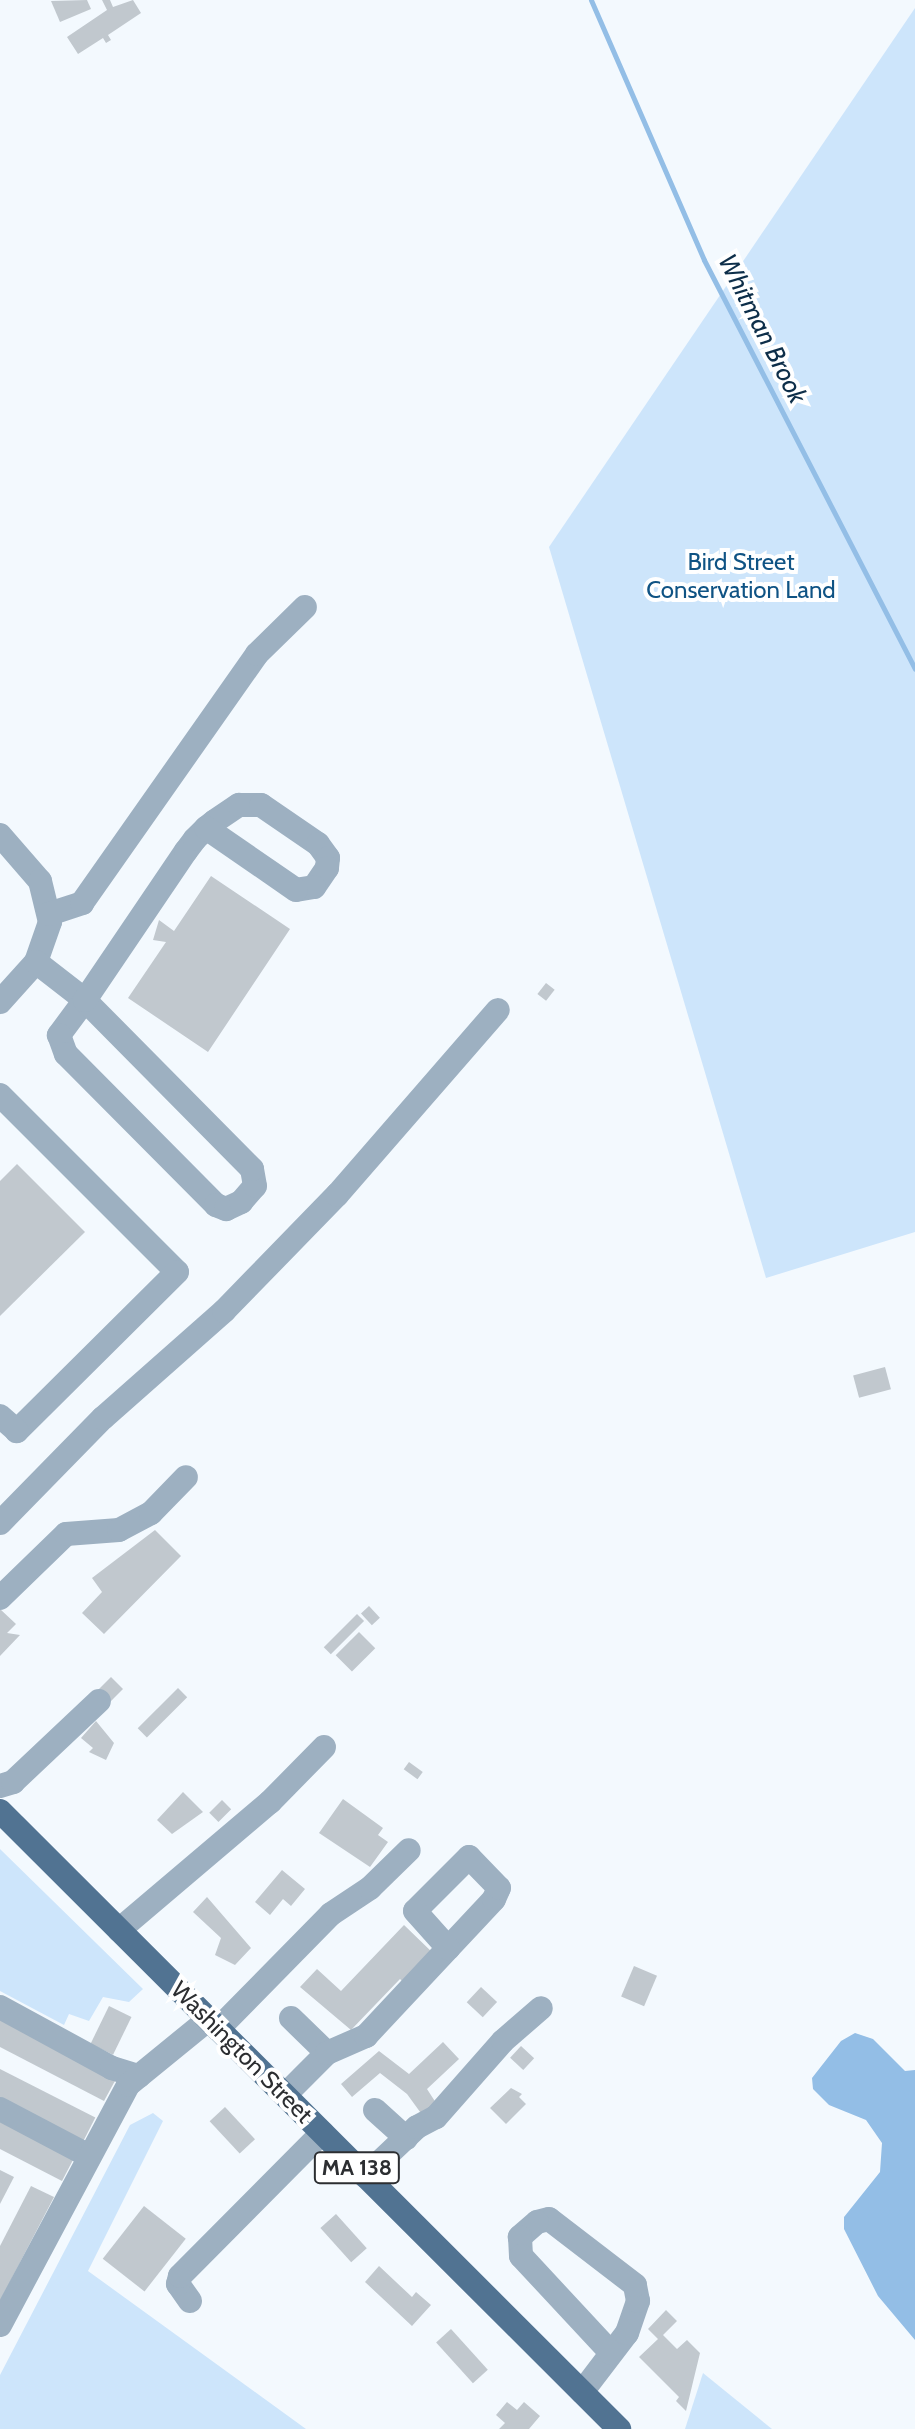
<!DOCTYPE html>
<html>
<head>
<meta charset="utf-8">
<style>
	body { margin:0 }
	#map { position:relative; width:915px; height:2429px; overflow:hidden; background:#f3f9fe; font-family:Cabin,sans-serif }
	div>[style] { position:absolute }
	.green>* { inset:0; background:#cde5fb }
	.water>* { inset:0; background:#93bee6 }
	.stream>* { height:5px; margin:-2.5px; padding:0 2.5px; transform-origin:2.5px; border-radius:2.5px; background:#93bee6 }
	.building>* { inset:0; background:#c1c8ce; transform-origin:0 0 }
	.minor>* { height:24px; margin:-12px; padding:0 12px; transform-origin:12px; border-radius:12px; background:#9db0c1 }
	.major>* { height:24px; margin:-12px; padding:0 12px; transform-origin:12px; border-radius:12px; background:#517392 }
	span { translate:-50% -50%; white-space:nowrap; text-align:center; line-height:1.15; -webkit-text-stroke:8px #fff; paint-order:stroke }
	.shield-label span { padding:2px 6px; background:#fff; border:2px solid; border-radius:6px; -webkit-text-stroke-width:0 }
	.shield-label { font-size:22px; color:#2c2e31; font-weight:700 }
	.park-label { font-size:24px; color:#0f5384 }
	.street-label { font-size:24px; color:#2c2e31 }
	.water-label { font-size:26px; color:#0d2e49; font-style:italic }
</style>
</head>
<body>
<div id="map">
	<div class="green">
		<div style="clip-path:polygon(915px 8px,915px 1232px,766px 1278px,549px 547px)"></div>
		<div style="clip-path:polygon(0 1849px,143px 1989px,129px 2002px,103px 1997px,89px 2021px,69px 2014px,64px 2025px,0 1991px)"></div>
		<div style="clip-path:polygon(153px 2113px,163px 2121px,88px 2271px,306px 2429px,0 2429px,0 2375px,130px 2125px)"></div>
		<div style="clip-path:polygon(703px 2373px,772px 2429px,685px 2429px)"></div>
	</div>
	<div class="water">
		<div style="clip-path:polygon(855px 2033px,873px 2039px,905px 2071px,915px 2070px,915px 2340px,878px 2296px,844px 2229px,844px 2217px,880px 2172px,882px 2143px,866px 2120px,829px 2105px,813px 2089px,812px 2078px,841px 2041px)"></div>
	</div>
	<div class="stream">
		<div style="left:591px;top:0;width:283px;rotate:66.5deg"></div>
		<div style="left:704px;top:260px;width:460px;rotate:62.7deg"></div>
	</div>
	<div class="building">
		<div style="clip-path:polygon(87px 0,91px 9px,60px 22px,51px 1px)"></div>
		<div style="clip-path:polygon(102px 0,110px 0,113px 7px,133px 0,141px 13px,108px 35px,111px 40px,106px 43px,103px 38px,78px 54px,67px 37px,107px 10px)"></div>
		<div style="clip-path:polygon(211px 876px,290px 929px,208px 1052px,128px 998px,166px 942px,153px 940px,159px 920px,174px 931px)"></div>
		<div style="left:546px;top:983px;width:11px;height:14px;rotate:38deg"></div>
		<div style="clip-path:polygon(17px 1164px,85px 1232px,0 1316px,0 1181px)"></div>
		<div style="left:885px;top:1367px;width:23px;height:33px;rotate:75deg"></div>
		<div style="clip-path:polygon(155px 1530px,181px 1556px,104px 1634px,82px 1613px,102px 1592px,92px 1578px)"></div>
		<div style="left:369px;top:1606px;width:16px;height:11px;rotate:47deg"></div>
		<div style="clip-path:polygon(0 1609px,16px 1624px,7px 1633px,20px 1635px,0 1656px)"></div>
		<div style="left:357px;top:1614px;width:10px;height:47px;rotate:45deg"></div>
		<div style="left:359px;top:1632px;width:23px;height:33px;rotate:45deg"></div>
		<div style="left:111px;top:1677px;width:17px;height:18px;rotate:45deg"></div>
		<div style="left:178px;top:1688px;width:13px;height:57px;rotate:45deg"></div>
		<div style="clip-path:polygon(96px 1721px,114px 1743px,106px 1760px,89px 1752px,93px 1748px,81px 1738px)"></div>
		<div style="left:409px;top:1762px;width:17px;height:9px;rotate:36deg"></div>
		<div style="clip-path:polygon(183px 1792px,203px 1812px,172px 1834px,157px 1820px)"></div>
		<div style="clip-path:polygon(343px 1799px,383px 1828px,378px 1835px,388px 1842px,370px 1867px,319px 1833px)"></div>
		<div style="left:222px;top:1800px;width:13px;height:18px;rotate:45deg"></div>
		<div style="clip-path:polygon(282px 1870px,305px 1889px,291px 1906px,283px 1899px,270px 1915px,255px 1902px)"></div>
		<div style="clip-path:polygon(207px 1897px,251px 1948px,235px 1965px,215px 1955px,221px 1938px,193px 1912px)"></div>
		<div style="clip-path:polygon(404px 1925px,435px 1955px,406px 1985px,400px 1979px,351px 2030px,300px 1987px,317px 1969px,341px 1991px)"></div>
		<div style="left:634px;top:1966px;width:25px;height:33px;rotate:23deg"></div>
		<div style="left:481px;top:1987px;width:22px;height:21px;rotate:43deg"></div>
		<div style="left:109px;top:2006px;width:25px;height:42px;rotate:26deg"></div>
		<div style="clip-path:polygon(0 2017px,116px 2079px,104px 2101px,0 2047px)"></div>
		<div style="clip-path:polygon(443px 2042px,459px 2059px,427px 2089px,438px 2106px,423px 2116px,407px 2094px,380px 2073px,352px 2097px,341px 2084px,379px 2051px,409px 2074px)"></div>
		<div style="left:521px;top:2046px;width:18px;height:16px;rotate:43deg"></div>
		<div style="left:0;top:2069px;width:107px;height:30px;rotate:27deg"></div>
		<div style="clip-path:polygon(511px 2088px,522px 2094px,519px 2097px,526px 2104px,506px 2124px,490px 2108px)"></div>
		<div style="left:225px;top:2107px;width:44px;height:21px;rotate:47deg"></div>
		<div style="clip-path:polygon(0 2119px,74px 2158px,62px 2181px,0 2149px)"></div>
		<div style="clip-path:polygon(0 2170px,14px 2177px,0 2204px)"></div>
		<div style="clip-path:polygon(31px 2186px,54px 2197px,0 2301px,0 2246px)"></div>
		<div style="left:144px;top:2206px;width:53px;height:67px;rotate:38deg"></div>
		<div style="left:336px;top:2214px;width:46px;height:21px;rotate:48deg"></div>
		<div style="clip-path:polygon(379px 2266px,412px 2297px,416px 2292px,431px 2305px,412px 2326px,365px 2282px)"></div>
		<div style="clip-path:polygon(666px 2310px,677px 2321px,663px 2335px,677px 2349px,687px 2340px,700px 2353px,686px 2411px,676px 2401px,679px 2397px,639px 2357px,658px 2339px,648px 2329px)"></div>
		<div style="left:451px;top:2329px;width:55px;height:20px;rotate:48deg"></div>
		<div style="clip-path:polygon(507px 2402px,517px 2410px,524px 2402px,540px 2416px,529px 2429px,499px 2429px,505px 2423px,496px 2415px)"></div>
	</div>
	<div class="minor">
		<div style="left:0;top:835px;width:61px;rotate:49deg"></div>
		<div style="left:40px;top:881px;width:42px;rotate:76.3deg"></div>
		<div style="left:50px;top:922px;width:42px;rotate:109.3deg"></div>
		<div style="left:36px;top:962px;width:54px;rotate:132deg"></div>
		<div style="left:49px;top:914px;width:35px;rotate:-18deg"></div>
		<div style="left:82px;top:903px;width:304px;rotate:-54.9deg"></div>
		<div style="left:257px;top:654px;width:67px;rotate:-44.4deg"></div>
		<div style="left:36px;top:962px;width:62px;rotate:37.8deg"></div>
		<div style="left:85px;top:1000px;width:44px;rotate:126.6deg"></div>
		<div style="left:59px;top:1035px;width:20px;rotate:70deg"></div>
		<div style="left:66px;top:1054px;width:213px;rotate:45.2deg"></div>
		<div style="left:216px;top:1205px;width:11px;rotate:22deg"></div>
		<div style="left:226px;top:1209px;width:17px;rotate:-25deg"></div>
		<div style="left:241px;top:1202px;width:21px;rotate:-49deg"></div>
		<div style="left:255px;top:1186px;width:17px;rotate:-100deg"></div>
		<div style="left:252px;top:1169px;width:238px;rotate:-134.7deg"></div>
		<div style="left:85px;top:1000px;width:180px;rotate:-55.9deg"></div>
		<div style="left:186px;top:851px;width:15px;rotate:-53deg"></div>
		<div style="left:195px;top:839px;width:16px;rotate:-45deg"></div>
		<div style="left:206px;top:828px;width:11px;rotate:-38deg"></div>
		<div style="left:215px;top:821px;width:29px;rotate:-34deg"></div>
		<div style="left:239px;top:805px;width:22px"></div>
		<div style="left:261px;top:805px;width:69px;rotate:34.4deg"></div>
		<div style="left:318px;top:844px;width:17px;rotate:54deg"></div>
		<div style="left:328px;top:858px;width:10px;rotate:96deg"></div>
		<div style="left:327px;top:868px;width:23px;rotate:124deg"></div>
		<div style="left:314px;top:887px;width:18px;rotate:171deg"></div>
		<div style="left:296px;top:890px;width:109px;rotate:-145.4deg"></div>
		<div style="left:0;top:1095px;width:250px;rotate:45deg"></div>
		<div style="left:177px;top:1272px;width:226px;rotate:135.2deg"></div>
		<div style="left:17px;top:1431px;width:23px;rotate:-139deg"></div>
		<div style="left:0;top:1523px;width:147px;rotate:-45.6deg"></div>
		<div style="left:103px;top:1418px;width:162px;rotate:-41.5deg"></div>
		<div style="left:224px;top:1311px;width:162px;rotate:-45.8deg"></div>
		<div style="left:337px;top:1195px;width:245px;rotate:-49deg"></div>
		<div style="left:0;top:1598px;width:92px;rotate:-44.1deg"></div>
		<div style="left:66px;top:1534px;width:53px;rotate:-4.3deg"></div>
		<div style="left:119px;top:1530px;width:36px;rotate:-28deg"></div>
		<div style="left:151px;top:1513px;width:50px;rotate:-45.8deg"></div>
		<div style="left:0;top:1786px;width:14px;rotate:-17deg"></div>
		<div style="left:13px;top:1782px;width:118px;rotate:-43.3deg"></div>
		<div style="left:119px;top:1930px;width:198px;rotate:-40.3deg"></div>
		<div style="left:270px;top:1802px;width:77px;rotate:-45.5deg"></div>
		<div style="left:0;top:2007px;width:128px;rotate:28.6deg"></div>
		<div style="left:112px;top:2068px;width:28px;rotate:17deg"></div>
		<div style="left:291px;top:2018px;width:50px;rotate:44.2deg"></div>
		<div style="left:218px;top:2029px;width:161px;rotate:-45.5deg"></div>
		<div style="left:331px;top:1914px;width:47px;rotate:-33.7deg"></div>
		<div style="left:370px;top:1888px;width:54px;rotate:-44.3deg"></div>
		<div style="left:285px;top:2095px;width:59px;rotate:-45deg"></div>
		<div style="left:327px;top:2053px;width:43px;rotate:-23.6deg"></div>
		<div style="left:366px;top:2036px;width:187px;rotate:-46.9deg"></div>
		<div style="left:494px;top:1899px;width:12px;rotate:-66deg"></div>
		<div style="left:499px;top:1888px;width:43px;rotate:-134.1deg"></div>
		<div style="left:469px;top:1857px;width:76px;rotate:135deg"></div>
		<div style="left:415px;top:1911px;width:50px;rotate:48.3deg"></div>
		<div style="left:0;top:2109px;width:101px;rotate:27.8deg"></div>
		<div style="left:375px;top:2110px;width:42px;rotate:42.1deg"></div>
		<div style="left:365px;top:2176px;width:71px;rotate:-43.3deg"></div>
		<div style="left:417px;top:2127px;width:21px;rotate:-28deg"></div>
		<div style="left:436px;top:2117px;width:101px;rotate:-48.6deg"></div>
		<div style="left:503px;top:2041px;width:50px;rotate:-41deg"></div>
		<div style="left:190px;top:2301px;width:21px;rotate:-125deg"></div>
		<div style="left:178px;top:2284px;width:8px;rotate:-76deg"></div>
		<div style="left:180px;top:2276px;width:202px;rotate:-45.2deg"></div>
		<div style="left:0;top:2325px;width:272px;rotate:-61.9deg"></div>
		<div style="left:128px;top:2085px;width:104px;rotate:-39.2deg"></div>
		<div style="left:582px;top:2392px;width:74px;rotate:-52.7deg"></div>
		<div style="left:627px;top:2333px;width:34px;rotate:-71deg"></div>
		<div style="left:638px;top:2301px;width:16px;rotate:-101deg"></div>
		<div style="left:635px;top:2285px;width:108px;rotate:-142.5deg"></div>
		<div style="left:549px;top:2219px;width:12px;rotate:166deg"></div>
		<div style="left:537px;top:2222px;width:23px;rotate:139deg"></div>
		<div style="left:520px;top:2237px;width:19px;rotate:87deg"></div>
		<div style="left:521px;top:2256px;width:132px;rotate:47.1deg"></div>
	</div>
	<div class="major">
		<div style="left:0;top:1811px;width:875px;rotate:44.95deg"></div>
	</div>
	<div class="shield-label">
		<span style="left:357px;top:2168px">MA 138</span>
	</div>
	<div class="park-label">
		<span style="left:741px;top:576px">Bird Street<br>Conservation Land</span>
	</div>
	<div class="street-label">
		<span style="left:242px;top:2052px;rotate:45deg">Washington Street</span>
	</div>
	<div class="water-label">
		<span style="left:762px;top:329px;rotate:63deg">Whitman Brook</span>
	</div>
</div>
</body>
</html>
